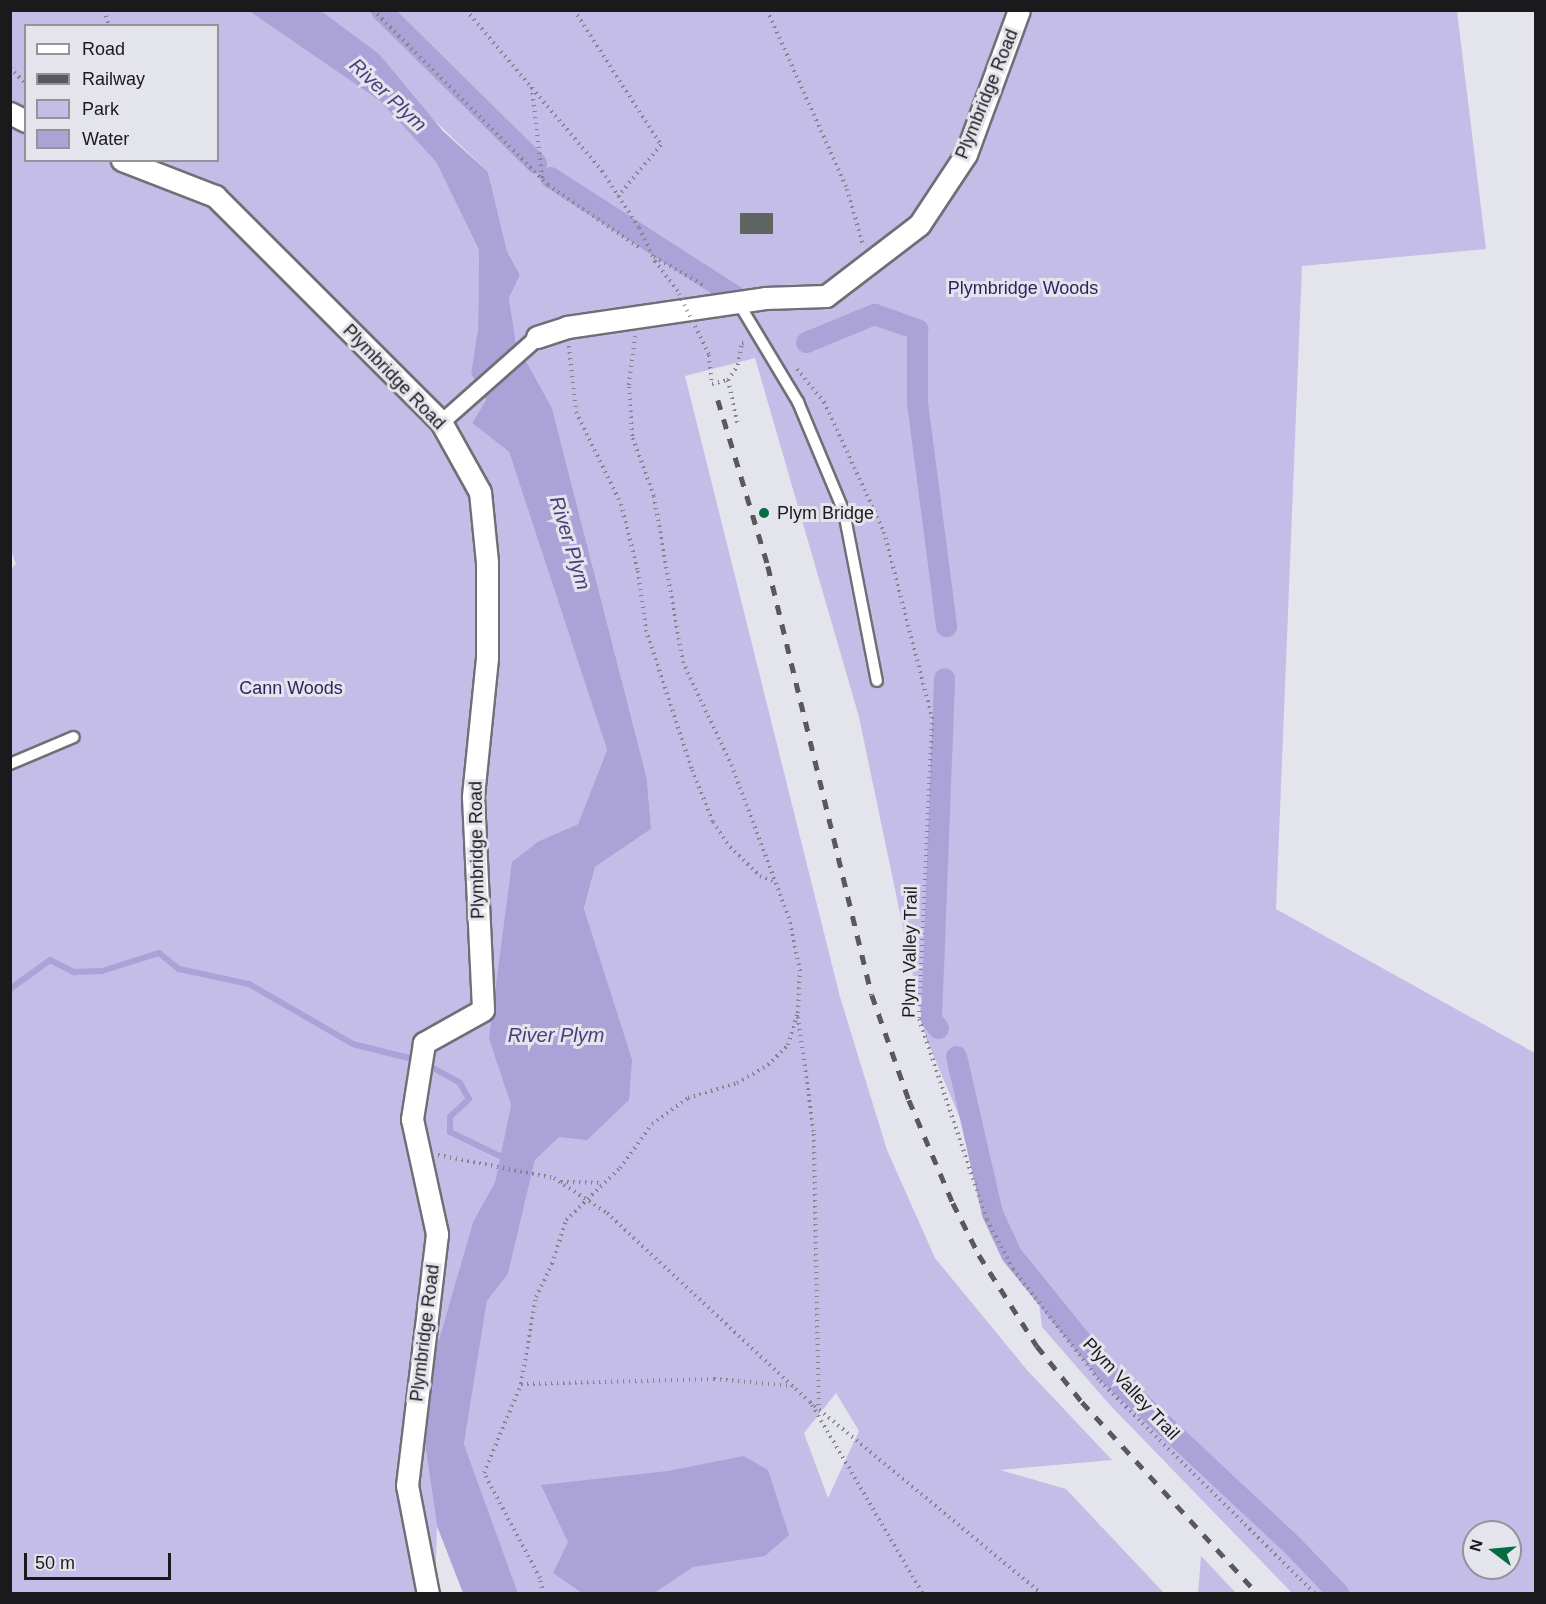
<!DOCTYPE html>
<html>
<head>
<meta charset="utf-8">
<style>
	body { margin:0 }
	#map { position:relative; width:1546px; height:1604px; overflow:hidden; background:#e4e4ec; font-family:Arial,sans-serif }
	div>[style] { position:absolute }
	.green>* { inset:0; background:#c3bde7 }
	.water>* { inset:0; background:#aba2d8 }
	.stream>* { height:6px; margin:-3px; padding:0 3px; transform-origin:3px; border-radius:3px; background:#aba2d8 }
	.canal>* { height:21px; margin:-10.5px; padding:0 10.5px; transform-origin:10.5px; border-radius:10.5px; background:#aba2d8 }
	.building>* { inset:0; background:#5f6662; transform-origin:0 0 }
	.path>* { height:4px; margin-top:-2px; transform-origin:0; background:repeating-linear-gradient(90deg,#84848a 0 1.5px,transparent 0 6px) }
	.roads { filter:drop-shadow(2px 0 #706f76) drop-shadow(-2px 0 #706f76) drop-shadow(0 2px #706f76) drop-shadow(0 -2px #706f76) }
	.service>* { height:10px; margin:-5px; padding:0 5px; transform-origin:5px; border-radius:5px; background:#fff }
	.pedestrian>* { height:15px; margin:-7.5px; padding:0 7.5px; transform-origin:7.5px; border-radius:7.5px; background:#fff }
	.minor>* { height:21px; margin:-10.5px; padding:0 10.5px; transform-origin:10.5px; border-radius:10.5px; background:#fff }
	.rail>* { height:4.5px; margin-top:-2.25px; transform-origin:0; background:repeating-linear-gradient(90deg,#59595d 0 10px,transparent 0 20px) }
	.path-bridge>* { height:4px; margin-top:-2px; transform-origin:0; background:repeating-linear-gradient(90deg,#84848a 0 1.5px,transparent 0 6px) }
	.dots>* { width:16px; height:16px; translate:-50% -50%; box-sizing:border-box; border:3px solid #e4e4ec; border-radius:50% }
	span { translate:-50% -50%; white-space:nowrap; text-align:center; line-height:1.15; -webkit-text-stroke:6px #e4e4ec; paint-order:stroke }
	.street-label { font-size:18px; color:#1a1a1d }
	.park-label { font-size:18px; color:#332261 }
	.poi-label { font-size:18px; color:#1a1a1d }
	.left { translate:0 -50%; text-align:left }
	.water-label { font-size:20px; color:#4c3c7e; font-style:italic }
	.frame { position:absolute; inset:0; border:12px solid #1a1a1d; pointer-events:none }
	.legend { position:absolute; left:24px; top:24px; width:195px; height:138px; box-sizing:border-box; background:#e4e4ec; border:2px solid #939399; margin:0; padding:8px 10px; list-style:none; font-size:18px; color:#1a1a1d }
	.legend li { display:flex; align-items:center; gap:12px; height:30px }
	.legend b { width:30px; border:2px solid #939399 }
	.north { position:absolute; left:1462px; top:1520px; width:60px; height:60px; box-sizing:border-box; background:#e4e4ec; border:2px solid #939399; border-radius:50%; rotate:286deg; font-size:16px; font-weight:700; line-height:24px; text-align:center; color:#1a1a1d }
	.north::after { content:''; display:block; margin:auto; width:21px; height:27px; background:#046b42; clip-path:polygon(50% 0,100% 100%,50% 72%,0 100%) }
	.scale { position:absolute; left:24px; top:1553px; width:147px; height:27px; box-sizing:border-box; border:3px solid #1a1a1d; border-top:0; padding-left:8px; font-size:18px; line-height:21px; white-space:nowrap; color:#1a1a1d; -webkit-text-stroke:4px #e4e4ec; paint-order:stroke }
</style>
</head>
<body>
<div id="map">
	<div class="green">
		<div style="clip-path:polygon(evenodd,11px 11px,249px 11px,380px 101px,436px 162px,479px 250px,478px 330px,471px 374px,486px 400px,472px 423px,509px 452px,607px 750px,578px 824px,539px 841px,489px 1039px,511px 1105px,495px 1182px,473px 1222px,433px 1360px,424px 1437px,437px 1526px,435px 1593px,11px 1593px,10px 570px,16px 564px,11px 551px,11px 11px,26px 26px,218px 26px,218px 160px,26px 160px,26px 26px)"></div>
		<div style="clip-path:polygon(evenodd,321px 11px,1457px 11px,1486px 249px,1302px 266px,1276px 909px,1535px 1053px,1535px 1593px,1292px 1593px,1109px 1404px,1042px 1327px,1036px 1280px,996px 1203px,926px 1038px,859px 717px,755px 358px,685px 376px,840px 997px,887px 1150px,935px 1258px,1027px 1370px,1112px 1460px,1000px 1470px,1066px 1489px,1164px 1593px,518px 1593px,464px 1444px,487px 1301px,508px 1274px,535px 1160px,632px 1059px,584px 910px,595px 867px,651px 829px,647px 779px,552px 408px,516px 343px,509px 298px,520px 275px,507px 251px,488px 172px,321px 11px,836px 1393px,859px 1431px,828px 1498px,804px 1433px,836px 1393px,321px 11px,1474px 1532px,1510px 1532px,1510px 1568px,1474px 1568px,1474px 1532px)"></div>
		<div style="clip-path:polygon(1201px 1556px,1236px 1593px,1198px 1593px)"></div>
	</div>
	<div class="water">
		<div style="clip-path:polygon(249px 11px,321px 11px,379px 54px,443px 131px,488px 172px,507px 251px,520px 275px,509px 298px,516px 343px,552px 408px,647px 779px,651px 829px,595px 867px,584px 909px,632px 1059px,629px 1100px,587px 1140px,559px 1137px,535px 1160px,508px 1274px,487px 1301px,464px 1444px,518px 1593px,463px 1593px,437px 1526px,424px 1437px,433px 1360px,473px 1222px,495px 1182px,511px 1105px,489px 1039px,512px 862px,539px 841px,578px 824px,607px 750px,509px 452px,472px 423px,486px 400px,471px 374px,478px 329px,479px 250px,436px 162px,380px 101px)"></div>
		<div style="clip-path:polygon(744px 1456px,768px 1470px,789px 1535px,765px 1556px,693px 1567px,654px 1593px,582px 1593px,553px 1573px,568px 1542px,541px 1485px,668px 1471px)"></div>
	</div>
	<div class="stream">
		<div style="left:10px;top:989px;width:49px;rotate:-35.9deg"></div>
		<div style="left:50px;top:960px;width:27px;rotate:27deg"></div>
		<div style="left:74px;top:972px;width:28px;rotate:-2deg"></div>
		<div style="left:102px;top:971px;width:60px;rotate:-17.5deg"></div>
		<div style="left:159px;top:953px;width:26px;rotate:39deg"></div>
		<div style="left:179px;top:969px;width:72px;rotate:12.1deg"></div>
		<div style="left:249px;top:984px;width:120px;rotate:30deg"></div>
		<div style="left:353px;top:1044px;width:66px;rotate:14deg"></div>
		<div style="left:426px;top:1064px;width:39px;rotate:29deg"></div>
		<div style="left:460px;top:1083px;width:18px;rotate:61deg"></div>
		<div style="left:469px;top:1099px;width:26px;rotate:137deg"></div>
		<div style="left:450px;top:1117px;width:15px;rotate:90deg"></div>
		<div style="left:450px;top:1132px;width:62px;rotate:25.7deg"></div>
	</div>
	<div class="canal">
		<div style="left:381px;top:10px;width:218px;rotate:44.6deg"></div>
		<div style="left:550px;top:177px;width:219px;rotate:32.7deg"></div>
		<div style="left:806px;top:342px;width:74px;rotate:-22.4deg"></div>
		<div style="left:874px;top:314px;width:46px;rotate:19.2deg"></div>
		<div style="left:917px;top:329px;width:73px;rotate:90deg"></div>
		<div style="left:917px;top:402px;width:226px;rotate:82.6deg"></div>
		<div style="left:938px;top:1028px;width:11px;rotate:-128deg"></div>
		<div style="left:931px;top:1019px;width:341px;rotate:-87.8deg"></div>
		<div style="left:956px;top:1056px;width:161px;rotate:77.1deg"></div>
		<div style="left:992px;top:1213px;width:45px;rotate:65.1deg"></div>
		<div style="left:1011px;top:1254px;width:149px;rotate:51deg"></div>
		<div style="left:1105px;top:1370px;width:258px;rotate:43.1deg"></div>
		<div style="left:1293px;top:1546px;width:66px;rotate:46.2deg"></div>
	</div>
	<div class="building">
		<div style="left:740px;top:213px;width:33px;height:21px"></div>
	</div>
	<div class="path">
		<div style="left:104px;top:10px;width:17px;rotate:73deg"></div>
		<div style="left:373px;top:10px;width:247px;rotate:45deg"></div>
		<div style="left:548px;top:185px;width:112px;rotate:34.4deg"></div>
		<div style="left:466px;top:10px;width:211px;rotate:49.8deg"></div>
		<div style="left:602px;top:171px;width:68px;rotate:57deg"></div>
		<div style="left:574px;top:10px;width:161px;rotate:57.2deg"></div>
		<div style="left:661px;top:145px;width:67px;rotate:130.1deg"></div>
		<div style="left:767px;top:10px;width:196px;rotate:65.9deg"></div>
		<div style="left:847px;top:189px;width:58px;rotate:74.1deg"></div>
		<div style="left:10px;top:68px;width:23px;rotate:45deg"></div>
		<div style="left:532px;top:87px;width:92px;rotate:83.7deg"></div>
		<div style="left:654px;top:257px;width:59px;rotate:29.6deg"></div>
		<div style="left:655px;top:261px;width:39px;rotate:53deg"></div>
		<div style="left:695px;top:326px;width:32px;rotate:64deg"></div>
		<div style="left:709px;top:355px;width:29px;rotate:84deg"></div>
		<div style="left:712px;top:384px;width:16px;rotate:-14deg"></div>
		<div style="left:728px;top:380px;width:18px;rotate:-56deg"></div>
		<div style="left:738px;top:365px;width:22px;rotate:-80deg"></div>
		<div style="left:742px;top:343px;width:5px;rotate:-11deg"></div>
		<div style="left:569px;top:346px;width:66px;rotate:83.9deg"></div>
		<div style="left:576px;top:412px;width:102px;rotate:63.9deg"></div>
		<div style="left:621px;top:504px;width:69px;rotate:75.8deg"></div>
		<div style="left:638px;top:571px;width:60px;rotate:82.3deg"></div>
		<div style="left:646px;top:630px;width:147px;rotate:71.8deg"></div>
		<div style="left:692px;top:770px;width:56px;rotate:68deg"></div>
		<div style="left:713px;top:822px;width:30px;rotate:56deg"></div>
		<div style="left:730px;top:847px;width:42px;rotate:44deg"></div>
		<div style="left:760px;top:876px;width:14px;rotate:21deg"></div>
		<div style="left:797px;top:369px;width:43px;rotate:50.7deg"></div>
		<div style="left:824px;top:402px;width:143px;rotate:65.2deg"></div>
		<div style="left:884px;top:532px;width:191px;rotate:75.5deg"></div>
		<div style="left:932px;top:717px;width:302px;rotate:92.5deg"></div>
		<div style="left:919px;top:1019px;width:212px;rotate:71.3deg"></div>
		<div style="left:987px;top:1220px;width:55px;rotate:62deg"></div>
		<div style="left:1013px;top:1269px;width:142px;rotate:52.2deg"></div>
		<div style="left:1100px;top:1381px;width:303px;rotate:44.7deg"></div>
		<div style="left:728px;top:380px;width:47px;rotate:77.7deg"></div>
		<div style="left:798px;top:1017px;width:118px;rotate:82.2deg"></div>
		<div style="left:814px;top:1134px;width:274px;rotate:89deg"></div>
		<div style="left:438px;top:1155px;width:118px;rotate:11.2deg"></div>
		<div style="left:554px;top:1178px;width:64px;rotate:33.4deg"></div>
		<div style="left:607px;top:1213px;width:277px;rotate:43deg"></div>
		<div style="left:810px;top:1402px;width:301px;rotate:39.6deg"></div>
		<div style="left:561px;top:1182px;width:40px;rotate:1.4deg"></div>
		<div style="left:521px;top:1384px;width:193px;rotate:-1.5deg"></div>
		<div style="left:714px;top:1379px;width:79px;rotate:5.1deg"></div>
		<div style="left:812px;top:1405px;width:219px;rotate:59.6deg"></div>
		<div style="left:543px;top:1594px;width:16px;rotate:-101deg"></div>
		<div style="left:540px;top:1578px;width:119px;rotate:-118.1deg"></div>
		<div style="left:484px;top:1473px;width:96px;rotate:-67.4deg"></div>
		<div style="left:521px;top:1384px;width:88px;rotate:-80.2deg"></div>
		<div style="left:536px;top:1297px;width:37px;rotate:-64deg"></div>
		<div style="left:552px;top:1264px;width:46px;rotate:-72.3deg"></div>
		<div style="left:566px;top:1220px;width:75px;rotate:-43.9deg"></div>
		<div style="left:620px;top:1168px;width:54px;rotate:-54deg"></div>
		<div style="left:652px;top:1124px;width:44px;rotate:-35.8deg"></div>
		<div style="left:688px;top:1098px;width:51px;rotate:-17deg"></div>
		<div style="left:737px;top:1083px;width:36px;rotate:-30deg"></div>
		<div style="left:768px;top:1065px;width:28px;rotate:-45deg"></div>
		<div style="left:788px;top:1045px;width:34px;rotate:-73deg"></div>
		<div style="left:798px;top:1013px;width:42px;rotate:-87.3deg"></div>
		<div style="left:800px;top:971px;width:54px;rotate:-101.7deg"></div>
		<div style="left:789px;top:918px;width:162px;rotate:-110.6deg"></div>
		<div style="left:732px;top:766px;width:114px;rotate:-115.4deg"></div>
		<div style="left:683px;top:663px;width:169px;rotate:-99.9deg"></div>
		<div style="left:654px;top:496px;width:64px;rotate:-110.1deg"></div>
		<div style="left:632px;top:436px;width:51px;rotate:-93.4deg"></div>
		<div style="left:629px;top:385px;width:49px;rotate:-83deg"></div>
	</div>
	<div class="roads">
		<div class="service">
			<div style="left:738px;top:302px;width:117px;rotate:59deg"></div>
			<div style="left:798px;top:402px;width:119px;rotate:67.3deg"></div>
			<div style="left:844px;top:512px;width:172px;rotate:79deg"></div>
			<div style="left:10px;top:764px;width:69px;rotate:-22.9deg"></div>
		</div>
		<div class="pedestrian">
			<div style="left:441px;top:422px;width:128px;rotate:-41.5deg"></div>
		</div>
		<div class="minor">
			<div style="left:10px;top:113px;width:18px;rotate:27deg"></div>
			<div style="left:122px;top:160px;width:100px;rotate:21.2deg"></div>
			<div style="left:215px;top:196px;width:320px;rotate:45deg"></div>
			<div style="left:441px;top:422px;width:80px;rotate:60.9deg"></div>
			<div style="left:480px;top:492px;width:70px;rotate:84.3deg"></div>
			<div style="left:487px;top:562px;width:96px;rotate:90deg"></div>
			<div style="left:487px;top:658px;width:140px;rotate:95.8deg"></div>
			<div style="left:473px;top:797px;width:213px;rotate:87.3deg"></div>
			<div style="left:483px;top:1010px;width:68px;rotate:150.8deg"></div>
			<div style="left:424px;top:1043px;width:77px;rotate:99deg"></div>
			<div style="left:412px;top:1119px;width:118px;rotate:77.7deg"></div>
			<div style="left:437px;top:1234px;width:253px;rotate:96.8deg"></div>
			<div style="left:407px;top:1485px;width:111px;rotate:79.1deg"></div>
			<div style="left:537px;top:337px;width:32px;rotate:-18deg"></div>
			<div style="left:567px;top:327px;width:200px;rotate:-8.3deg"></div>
			<div style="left:765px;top:298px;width:61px;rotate:-1.9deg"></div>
			<div style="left:826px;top:296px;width:117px;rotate:-37.4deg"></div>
			<div style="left:919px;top:225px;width:85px;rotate:-56.5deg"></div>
			<div style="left:966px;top:154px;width:153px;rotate:-69.8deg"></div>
		</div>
	</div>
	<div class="rail">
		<div style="left:718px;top:400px;width:173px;rotate:73.2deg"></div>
		<div style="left:768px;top:566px;width:441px;rotate:76.4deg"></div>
		<div style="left:872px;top:995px;width:111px;rotate:70.6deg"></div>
		<div style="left:909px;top:1100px;width:112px;rotate:66.9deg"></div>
		<div style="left:953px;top:1203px;width:58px;rotate:63.4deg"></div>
		<div style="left:979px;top:1255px;width:108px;rotate:57.5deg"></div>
		<div style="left:1037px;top:1346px;width:72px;rotate:51.2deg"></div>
		<div style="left:1082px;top:1402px;width:260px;rotate:47.5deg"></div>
	</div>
	<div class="path-bridge">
		<div style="left:639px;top:228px;width:37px;rotate:64deg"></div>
		<div style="left:679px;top:294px;width:32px;rotate:64deg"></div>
	</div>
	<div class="dots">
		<div style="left:764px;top:513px;background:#046b42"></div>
	</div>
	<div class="street-label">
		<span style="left:987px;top:94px;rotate:-68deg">Plymbridge Road</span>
		<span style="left:394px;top:377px;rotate:46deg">Plymbridge Road</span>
		<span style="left:477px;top:850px;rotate:-91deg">Plymbridge Road</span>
		<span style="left:910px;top:952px;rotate:-89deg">Plym Valley Trail</span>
		<span style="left:425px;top:1333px;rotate:-83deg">Plymbridge Road</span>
		<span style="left:1131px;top:1389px;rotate:47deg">Plym Valley Trail</span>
	</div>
	<div class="park-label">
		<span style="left:1023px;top:288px">Plymbridge Woods</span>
		<span style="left:291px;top:688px">Cann Woods</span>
	</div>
	<div class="poi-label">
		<span class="left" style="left:777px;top:513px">Plym Bridge</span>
	</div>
	<div class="water-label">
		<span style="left:388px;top:95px;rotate:43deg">River Plym</span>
		<span style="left:570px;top:543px;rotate:73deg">River Plym</span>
		<span style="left:556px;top:1035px">River Plym</span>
	</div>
	<div class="frame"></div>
	<ul class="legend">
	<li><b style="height:8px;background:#fff"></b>Road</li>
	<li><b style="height:8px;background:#59595d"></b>Railway</li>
	<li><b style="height:16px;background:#c3bde7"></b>Park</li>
	<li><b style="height:16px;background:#aba2d8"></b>Water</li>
	</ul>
	<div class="north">N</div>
	<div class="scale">50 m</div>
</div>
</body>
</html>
